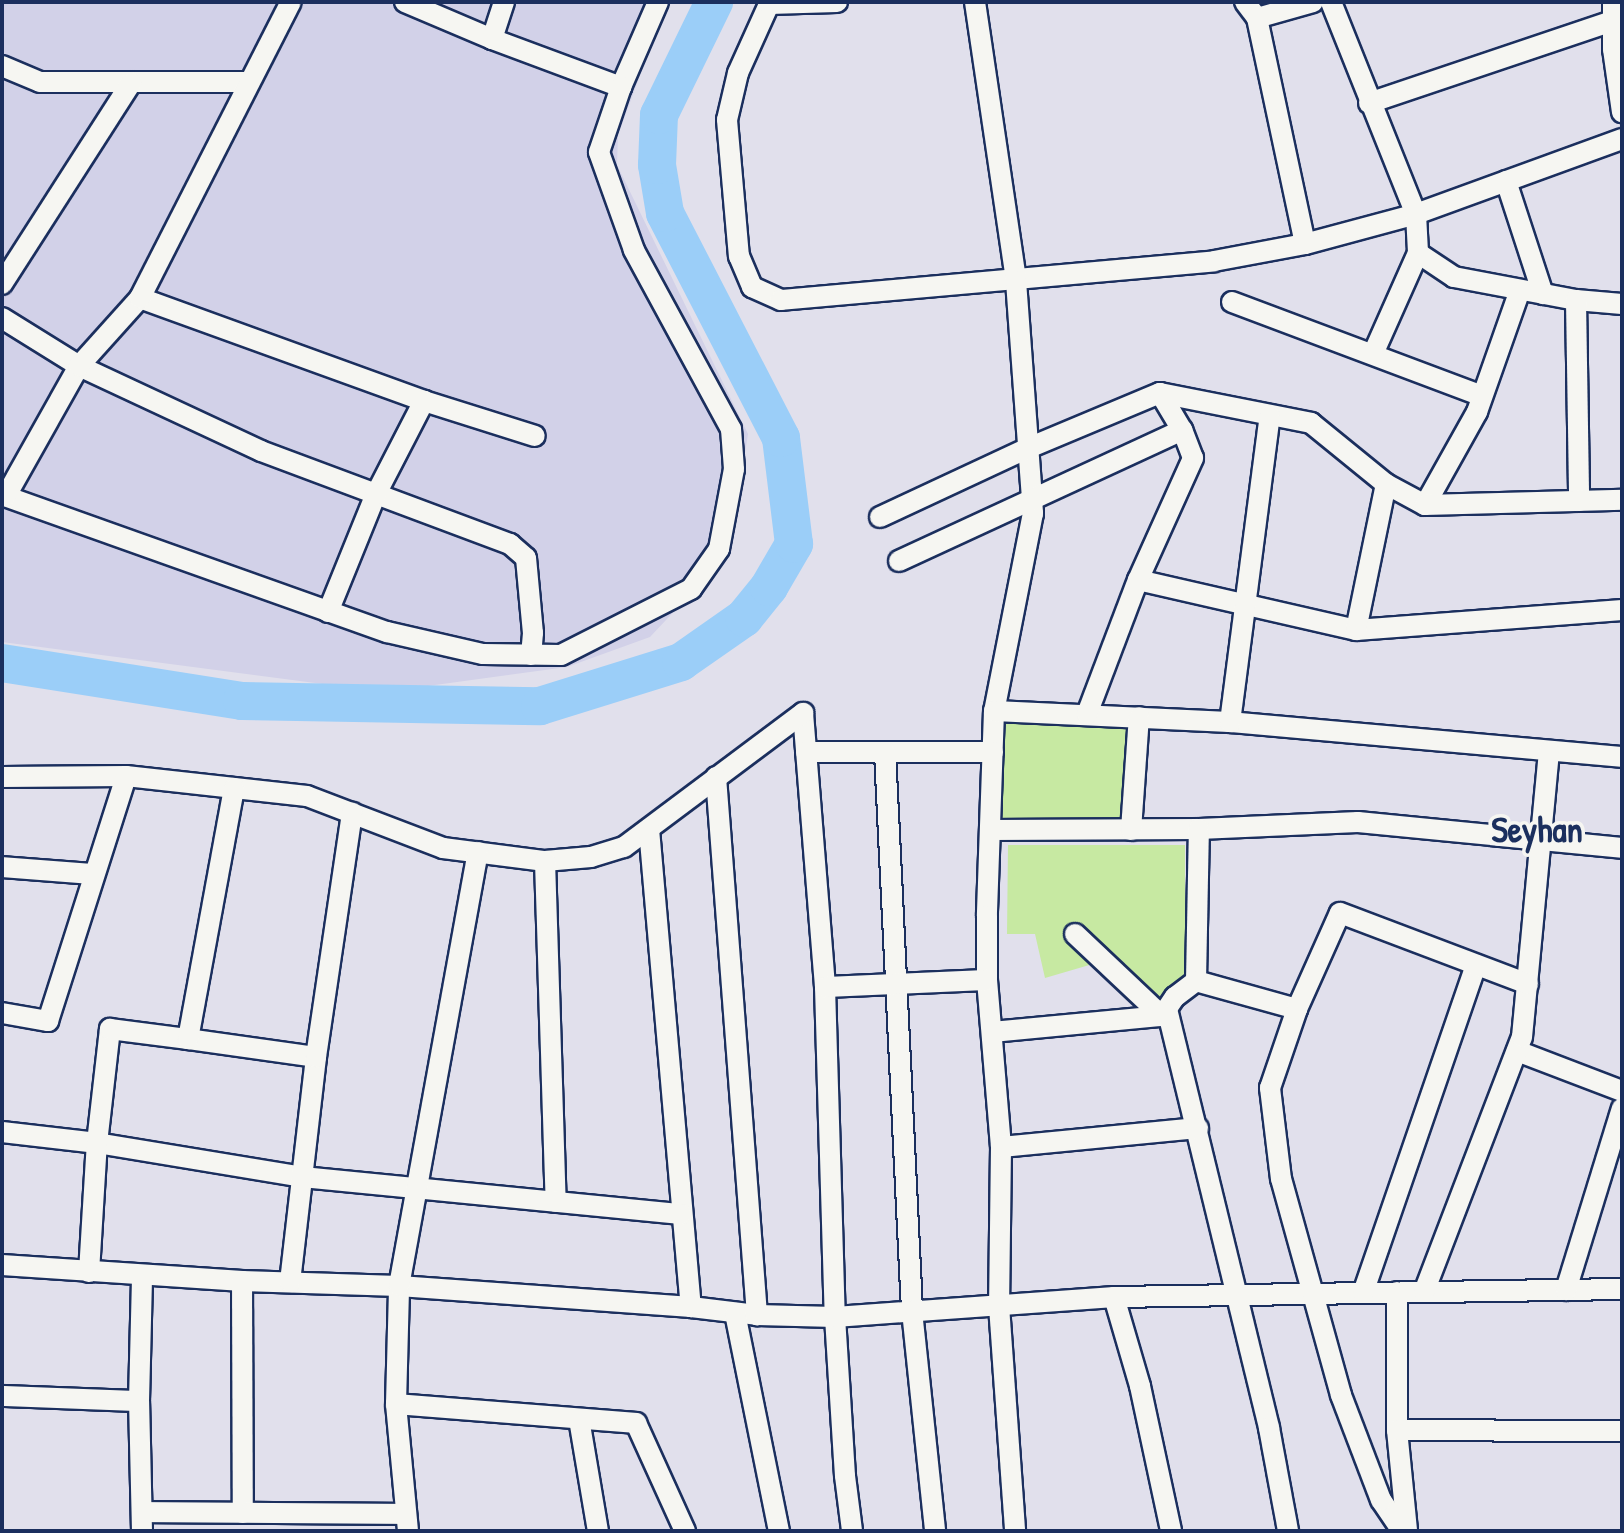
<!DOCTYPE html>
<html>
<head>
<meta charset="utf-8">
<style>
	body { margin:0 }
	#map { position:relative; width:1624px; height:1533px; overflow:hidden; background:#e1e0ec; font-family:"Patrick Hand",sans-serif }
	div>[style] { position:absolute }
	.built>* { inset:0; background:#d2d1e8 }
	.green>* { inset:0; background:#c7e9a2; transform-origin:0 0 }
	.river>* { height:38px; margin:-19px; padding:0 19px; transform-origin:19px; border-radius:19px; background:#9bcef8 }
	.roads { filter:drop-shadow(2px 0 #1b2f5e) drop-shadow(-2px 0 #1b2f5e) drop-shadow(0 2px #1b2f5e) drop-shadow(0 -2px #1b2f5e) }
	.minor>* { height:20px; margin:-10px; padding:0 10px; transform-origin:10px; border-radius:10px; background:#f6f6f2 }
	span { translate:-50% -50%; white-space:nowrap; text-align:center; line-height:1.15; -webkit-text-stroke:7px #f6f6f2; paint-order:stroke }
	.district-label { font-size:36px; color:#1b2f5e; font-weight:700 }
	.frame { position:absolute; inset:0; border:4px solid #1b2f5e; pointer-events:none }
</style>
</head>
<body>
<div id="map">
	<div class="built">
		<div style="clip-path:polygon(2px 2px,667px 2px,618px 135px,617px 165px,748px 434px,729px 553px,650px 637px,567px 667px,384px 692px,2px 642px)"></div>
	</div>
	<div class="green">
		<div style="left:994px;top:711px;width:145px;height:119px;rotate:2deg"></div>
		<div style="clip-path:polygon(1008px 845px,1185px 845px,1185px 987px,1162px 1016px,1103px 961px,1045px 978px,1035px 934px,1007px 934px)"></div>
	</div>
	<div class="river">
		<div style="left:2px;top:663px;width:243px;rotate:9deg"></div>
		<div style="left:242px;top:701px;width:298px;rotate:1deg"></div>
		<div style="left:540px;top:706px;width:148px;rotate:-17.3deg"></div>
		<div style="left:681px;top:662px;width:77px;rotate:-34.9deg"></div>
		<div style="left:744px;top:618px;width:40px;rotate:-51deg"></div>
		<div style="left:769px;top:587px;width:50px;rotate:-59.8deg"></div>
		<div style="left:794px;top:544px;width:107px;rotate:-97deg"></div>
		<div style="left:781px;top:438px;width:253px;rotate:-117.3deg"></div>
		<div style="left:665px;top:213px;width:49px;rotate:-99.5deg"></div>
		<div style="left:657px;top:165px;width:50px;rotate:-87.7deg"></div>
		<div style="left:659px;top:115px;width:126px;rotate:-64deg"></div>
	</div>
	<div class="roads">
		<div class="minor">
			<div style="left:405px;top:2px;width:95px;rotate:23deg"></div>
			<div style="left:492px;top:39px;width:138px;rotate:20.4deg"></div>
			<div style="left:621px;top:87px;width:93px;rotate:-66.5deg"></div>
			<div style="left:770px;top:2px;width:78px;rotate:114.3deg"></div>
			<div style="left:738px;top:73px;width:48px;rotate:103.2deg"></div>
			<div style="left:727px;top:120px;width:137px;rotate:85deg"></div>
			<div style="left:739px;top:256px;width:34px;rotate:67deg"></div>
			<div style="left:752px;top:287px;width:32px;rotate:24deg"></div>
			<div style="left:781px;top:300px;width:435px;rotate:-5.1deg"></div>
			<div style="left:1214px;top:261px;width:93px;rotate:-10.6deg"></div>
			<div style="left:1305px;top:244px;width:115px;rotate:-15.1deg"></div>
			<div style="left:1416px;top:214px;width:219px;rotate:-20deg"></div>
			<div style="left:975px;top:2px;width:282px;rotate:81.6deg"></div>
			<div style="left:1016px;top:281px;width:233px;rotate:85.8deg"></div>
			<div style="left:1033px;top:513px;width:202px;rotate:101.1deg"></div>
			<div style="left:994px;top:711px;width:205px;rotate:92deg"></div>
			<div style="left:987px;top:916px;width:64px;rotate:90deg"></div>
			<div style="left:987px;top:980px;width:168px;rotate:85.2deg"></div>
			<div style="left:1001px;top:1147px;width:159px;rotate:90.7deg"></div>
			<div style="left:999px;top:1306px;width:226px;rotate:85.9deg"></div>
			<div style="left:1245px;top:2px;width:20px;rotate:53deg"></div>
			<div style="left:1257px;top:18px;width:231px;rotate:78deg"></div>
			<div style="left:1331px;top:2px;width:228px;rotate:68.2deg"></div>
			<div style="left:1416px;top:214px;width:39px;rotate:87deg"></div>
			<div style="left:1418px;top:253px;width:43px;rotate:33.7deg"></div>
			<div style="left:1454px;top:277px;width:124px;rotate:10.7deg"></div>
			<div style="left:1576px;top:300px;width:46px;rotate:5deg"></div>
			<div style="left:1613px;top:2px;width:47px;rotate:90deg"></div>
			<div style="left:1613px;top:49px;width:64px;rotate:81.9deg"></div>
			<div style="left:769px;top:4px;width:68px;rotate:-1.7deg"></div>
			<div style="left:1257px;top:18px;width:58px;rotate:-15.9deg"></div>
			<div style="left:492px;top:39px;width:39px;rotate:-72deg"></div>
			<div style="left:2px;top:66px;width:41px;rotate:22.8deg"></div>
			<div style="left:40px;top:82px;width:209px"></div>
			<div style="left:1369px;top:103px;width:267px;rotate:-18.6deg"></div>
			<div style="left:1506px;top:181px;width:119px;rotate:71.9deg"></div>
			<div style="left:2px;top:284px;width:239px;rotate:-57.3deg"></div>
			<div style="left:140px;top:298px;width:302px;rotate:19.9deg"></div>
			<div style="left:424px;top:401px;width:116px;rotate:17.5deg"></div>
			<div style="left:1576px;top:300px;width:201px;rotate:89.1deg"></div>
			<div style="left:1232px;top:302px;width:267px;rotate:20.6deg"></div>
			<div style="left:2px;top:318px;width:91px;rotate:31.9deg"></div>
			<div style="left:79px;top:366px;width:201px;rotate:25deg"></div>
			<div style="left:261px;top:451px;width:266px;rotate:20.5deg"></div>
			<div style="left:510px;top:544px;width:21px;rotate:41deg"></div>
			<div style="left:526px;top:558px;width:75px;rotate:84.7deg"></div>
			<div style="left:533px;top:633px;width:22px;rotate:95deg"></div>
			<div style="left:1373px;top:354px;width:111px;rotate:-66deg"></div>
			<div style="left:2px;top:495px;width:409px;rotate:19.6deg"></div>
			<div style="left:387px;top:632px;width:98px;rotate:12.9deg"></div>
			<div style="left:483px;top:654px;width:78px;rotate:0.7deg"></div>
			<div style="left:561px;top:655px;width:146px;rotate:-26.9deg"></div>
			<div style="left:691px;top:589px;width:49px;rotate:-55deg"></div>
			<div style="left:719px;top:549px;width:81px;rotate:-79.4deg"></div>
			<div style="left:734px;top:469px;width:40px;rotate:-94.3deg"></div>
			<div style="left:731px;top:429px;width:204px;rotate:-118.5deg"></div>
			<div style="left:634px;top:250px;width:104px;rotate:-109.7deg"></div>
			<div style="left:599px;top:152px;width:69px;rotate:-71.3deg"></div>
			<div style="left:6px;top:496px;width:149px;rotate:-60.7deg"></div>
			<div style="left:79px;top:366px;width:91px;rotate:-48.1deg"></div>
			<div style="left:140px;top:298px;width:332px;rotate:-63deg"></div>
			<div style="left:1425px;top:505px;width:107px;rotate:-60.8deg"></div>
			<div style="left:1477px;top:412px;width:129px;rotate:-70.6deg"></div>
			<div style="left:880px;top:517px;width:161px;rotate:-25deg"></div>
			<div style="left:1026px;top:449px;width:145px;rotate:-22.7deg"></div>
			<div style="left:1160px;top:393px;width:154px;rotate:11.2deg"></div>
			<div style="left:1311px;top:423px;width:97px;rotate:39.1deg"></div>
			<div style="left:1386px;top:484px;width:44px;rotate:28.3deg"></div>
			<div style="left:1425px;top:505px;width:197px;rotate:-1.5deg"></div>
			<div style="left:899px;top:561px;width:312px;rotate:-24.8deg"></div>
			<div style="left:1138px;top:580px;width:224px;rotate:12.9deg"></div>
			<div style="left:1356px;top:630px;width:267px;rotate:-4.3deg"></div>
			<div style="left:328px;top:612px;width:127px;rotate:-67.9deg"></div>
			<div style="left:376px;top:494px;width:105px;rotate:-62.7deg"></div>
			<div style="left:1356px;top:630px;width:149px;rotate:-78.4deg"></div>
			<div style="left:994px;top:711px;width:236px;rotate:2.7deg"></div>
			<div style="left:1230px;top:722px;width:394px;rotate:5.1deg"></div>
			<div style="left:803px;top:713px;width:275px;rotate:85.4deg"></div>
			<div style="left:825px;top:987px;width:330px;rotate:88.3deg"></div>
			<div style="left:835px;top:1317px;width:159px;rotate:86.4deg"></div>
			<div style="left:845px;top:1476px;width:55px;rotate:82.7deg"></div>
			<div style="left:1087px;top:714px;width:143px;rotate:-69.2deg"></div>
			<div style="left:1138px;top:580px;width:134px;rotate:-65.7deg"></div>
			<div style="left:1193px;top:458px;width:30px;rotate:-111deg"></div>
			<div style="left:1182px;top:430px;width:43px;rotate:-120.7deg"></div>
			<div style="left:1230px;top:722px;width:309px;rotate:-82.6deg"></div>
			<div style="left:806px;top:752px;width:187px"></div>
			<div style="left:885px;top:752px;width:560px;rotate:87.23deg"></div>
			<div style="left:912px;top:1311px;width:221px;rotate:84deg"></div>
			<div style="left:2px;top:777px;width:124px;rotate:-0.5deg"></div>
			<div style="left:126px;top:776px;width:182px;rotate:6.3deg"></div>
			<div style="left:307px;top:796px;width:146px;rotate:20.9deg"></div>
			<div style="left:443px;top:848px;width:103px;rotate:7.3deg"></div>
			<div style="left:545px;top:861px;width:46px;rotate:-5deg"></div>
			<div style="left:591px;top:857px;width:34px;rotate:-17deg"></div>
			<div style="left:624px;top:847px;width:224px;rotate:-36.8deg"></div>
			<div style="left:716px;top:777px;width:540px;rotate:85.64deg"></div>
			<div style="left:649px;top:829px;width:480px;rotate:85deg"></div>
			<div style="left:990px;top:830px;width:209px;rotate:-0.3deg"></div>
			<div style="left:1199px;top:829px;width:159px;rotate:-2.5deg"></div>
			<div style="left:1358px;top:822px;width:265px;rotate:5.6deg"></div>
			<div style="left:1131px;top:830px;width:113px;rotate:-86deg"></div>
			<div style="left:545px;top:861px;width:341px;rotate:88.2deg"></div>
			<div style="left:2px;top:867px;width:90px;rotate:4.4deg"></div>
			<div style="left:1075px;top:934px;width:120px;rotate:43.3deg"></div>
			<div style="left:1196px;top:981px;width:152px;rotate:-88.9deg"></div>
			<div style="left:825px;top:987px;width:162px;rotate:-2.5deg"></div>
			<div style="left:1167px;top:1009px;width:431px;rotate:76.3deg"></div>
			<div style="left:1269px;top:1428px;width:105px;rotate:79.5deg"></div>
			<div style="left:2px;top:1013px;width:47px;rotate:9.9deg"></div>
			<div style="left:48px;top:1021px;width:257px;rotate:-72.3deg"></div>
			<div style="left:992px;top:1032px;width:171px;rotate:-5.4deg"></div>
			<div style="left:1162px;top:1016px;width:23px;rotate:-56deg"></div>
			<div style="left:1175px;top:997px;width:26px;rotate:-37deg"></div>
			<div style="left:1196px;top:981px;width:105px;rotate:15.5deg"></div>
			<div style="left:188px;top:1039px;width:129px;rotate:8deg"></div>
			<div style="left:1517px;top:1051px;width:112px;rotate:20.9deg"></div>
			<div style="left:2px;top:1132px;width:96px;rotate:6.6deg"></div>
			<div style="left:97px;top:1143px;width:208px;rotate:9.4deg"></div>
			<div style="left:302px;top:1177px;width:381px;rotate:5.6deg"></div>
			<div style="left:1001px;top:1147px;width:198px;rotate:-5.5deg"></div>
			<div style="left:2px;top:1265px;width:241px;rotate:3.8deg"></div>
			<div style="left:242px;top:1281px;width:157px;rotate:1.8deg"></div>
			<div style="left:399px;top:1286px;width:293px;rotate:4.1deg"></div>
			<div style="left:691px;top:1307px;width:66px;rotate:6.9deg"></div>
			<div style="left:757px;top:1315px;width:78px;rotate:1.5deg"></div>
			<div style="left:835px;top:1317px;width:280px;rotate:-4.1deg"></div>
			<div style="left:1114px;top:1297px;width:508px;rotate:-0.9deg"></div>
			<div style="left:89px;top:1272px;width:129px;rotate:-86.5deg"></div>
			<div style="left:97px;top:1143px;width:115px;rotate:-83.5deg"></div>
			<div style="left:110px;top:1029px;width:79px;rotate:7.3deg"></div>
			<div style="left:188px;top:1039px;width:255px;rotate:-79.6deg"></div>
			<div style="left:242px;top:1281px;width:232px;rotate:89.8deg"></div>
			<div style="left:290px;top:1282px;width:226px;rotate:-83.4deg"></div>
			<div style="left:316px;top:1057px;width:247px;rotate:-81.6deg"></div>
			<div style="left:1566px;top:1290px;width:190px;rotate:-72.9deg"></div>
			<div style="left:1397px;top:1292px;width:138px;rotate:90deg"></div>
			<div style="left:1397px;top:1430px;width:101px;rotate:84.3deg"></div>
			<div style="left:1424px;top:1292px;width:273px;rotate:-69deg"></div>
			<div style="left:1522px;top:1037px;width:287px;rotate:-84.6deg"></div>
			<div style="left:1363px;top:1293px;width:347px;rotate:-71deg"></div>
			<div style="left:1114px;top:1297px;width:93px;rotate:73.7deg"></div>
			<div style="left:1140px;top:1386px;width:148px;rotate:77.9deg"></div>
			<div style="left:735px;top:1313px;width:222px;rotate:78.6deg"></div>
			<div style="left:2px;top:1396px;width:137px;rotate:2.1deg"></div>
			<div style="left:396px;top:1404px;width:241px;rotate:4.5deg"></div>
			<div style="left:636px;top:1423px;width:119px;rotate:65.6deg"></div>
			<div style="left:579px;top:1419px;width:114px;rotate:80.4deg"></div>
			<div style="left:1397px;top:1430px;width:225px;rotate:0.3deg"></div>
			<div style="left:143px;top:1512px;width:262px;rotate:0.4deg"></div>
			<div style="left:142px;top:1531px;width:130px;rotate:-91.3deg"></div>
			<div style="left:139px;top:1401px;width:126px;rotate:-88.6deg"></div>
			<div style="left:408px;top:1531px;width:128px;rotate:-95.4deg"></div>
			<div style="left:396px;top:1404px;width:118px;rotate:-88.5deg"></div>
			<div style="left:399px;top:1286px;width:441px;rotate:-79.7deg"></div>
			<div style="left:1402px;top:1531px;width:37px;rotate:-124deg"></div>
			<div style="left:1381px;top:1500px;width:112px;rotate:-110.9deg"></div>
			<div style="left:1341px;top:1395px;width:224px;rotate:-105.5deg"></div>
			<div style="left:1281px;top:1179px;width:92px;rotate:-96.9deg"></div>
			<div style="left:1270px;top:1088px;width:83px;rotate:-71.1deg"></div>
			<div style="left:1297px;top:1009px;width:105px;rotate:-65.9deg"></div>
			<div style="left:1340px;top:913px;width:201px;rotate:20.7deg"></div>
		</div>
	</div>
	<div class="district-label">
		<span style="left:1537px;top:829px">Seyhan</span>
	</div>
	<div class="frame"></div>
</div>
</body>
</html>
